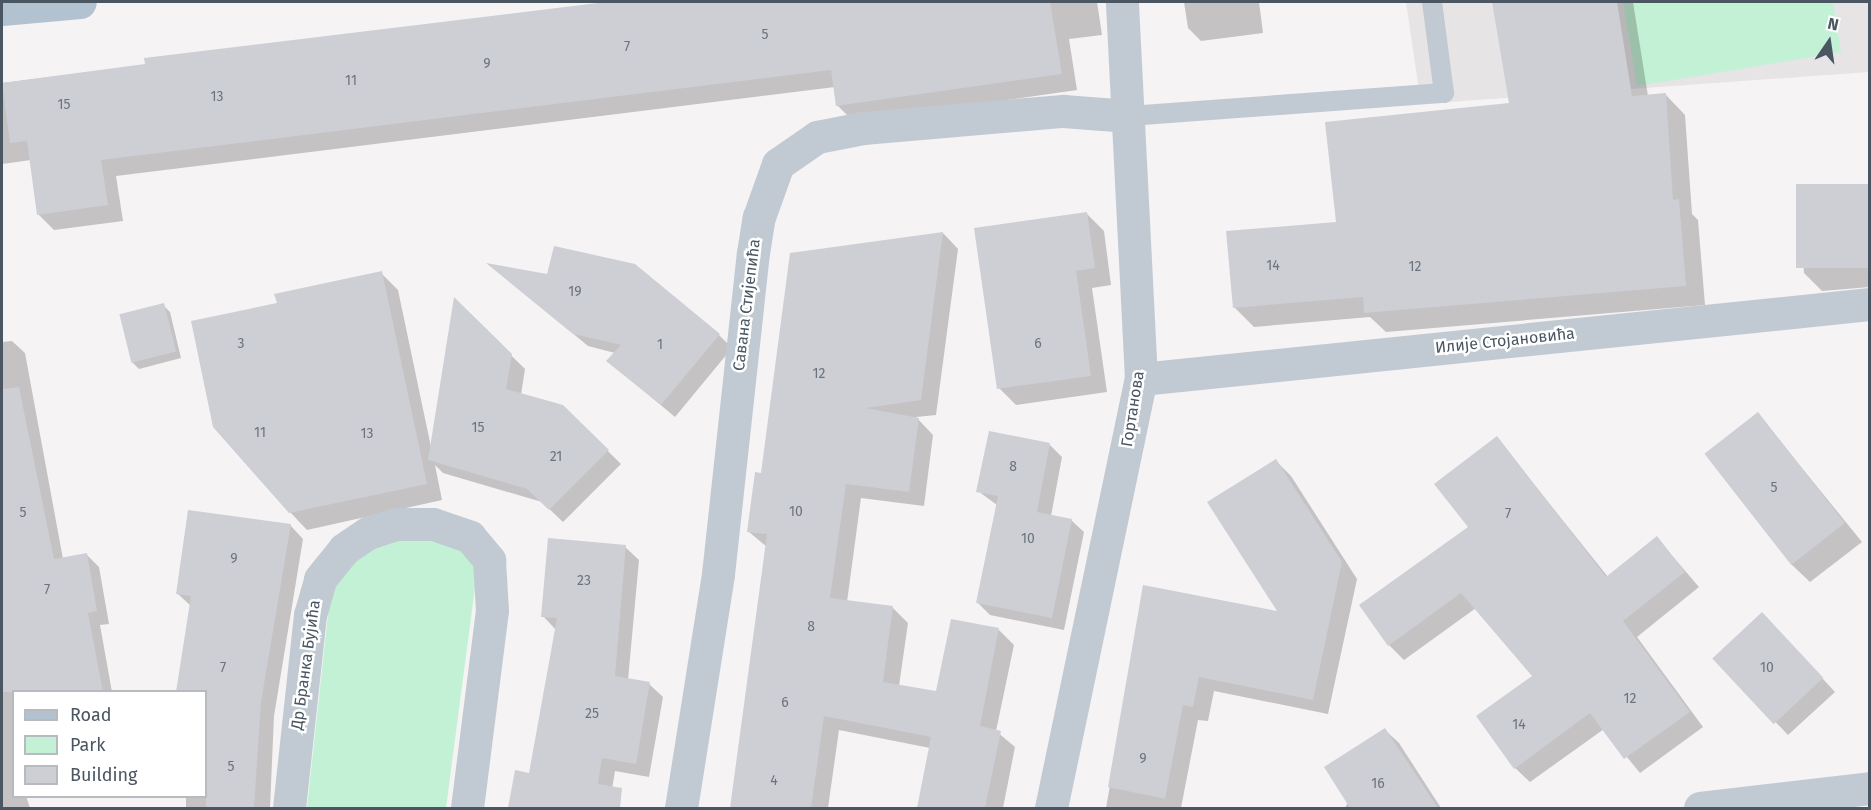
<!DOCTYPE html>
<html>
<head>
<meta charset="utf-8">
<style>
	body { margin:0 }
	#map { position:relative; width:1871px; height:810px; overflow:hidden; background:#f5f3f3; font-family:"Fira Sans",sans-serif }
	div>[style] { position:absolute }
	.education>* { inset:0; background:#e6e4e5 }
	.green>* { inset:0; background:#c3f1d5 }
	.shadow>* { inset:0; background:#0003 }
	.building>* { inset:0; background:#cdcfd5; transform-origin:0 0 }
	.lane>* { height:20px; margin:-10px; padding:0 10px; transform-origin:10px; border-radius:10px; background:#c1cad2 }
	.street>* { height:33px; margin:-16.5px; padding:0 16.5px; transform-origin:16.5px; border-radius:16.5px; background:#c1cad2 }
	.primary>* { height:33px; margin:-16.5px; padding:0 16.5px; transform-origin:16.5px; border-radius:16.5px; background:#b3c2d1 }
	span { translate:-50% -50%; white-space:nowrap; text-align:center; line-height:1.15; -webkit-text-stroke:5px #fff; paint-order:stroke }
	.number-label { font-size:14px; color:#6b747e }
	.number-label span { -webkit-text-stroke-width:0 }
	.street-label { font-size:16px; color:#4a5661 }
	.frame { position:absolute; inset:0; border:3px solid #4a5661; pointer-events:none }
	.legend { position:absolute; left:12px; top:690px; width:195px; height:108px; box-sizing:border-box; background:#fff; border:2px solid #b7bbc0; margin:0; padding:8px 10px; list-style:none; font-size:18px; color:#4a5661 }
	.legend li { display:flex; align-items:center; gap:12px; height:30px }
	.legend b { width:30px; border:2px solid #b7bbc0 }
	.north { position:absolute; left:1799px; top:12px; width:60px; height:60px; -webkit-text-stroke:4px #fff; paint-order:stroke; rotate:13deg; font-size:16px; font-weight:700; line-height:24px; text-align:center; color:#4a5661 }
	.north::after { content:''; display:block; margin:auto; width:21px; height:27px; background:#4a5661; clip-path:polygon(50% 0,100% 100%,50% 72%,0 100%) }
</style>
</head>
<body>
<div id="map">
	<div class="education">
		<div style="clip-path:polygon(1406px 2px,1869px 2px,1869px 72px,1421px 104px)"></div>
	</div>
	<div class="green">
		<div style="clip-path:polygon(1623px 2px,1833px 2px,1841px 52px,1637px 86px)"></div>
		<div style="clip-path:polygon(414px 537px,462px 548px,477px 572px,446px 808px,307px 808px,330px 596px,338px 577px,371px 546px)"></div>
	</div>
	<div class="shadow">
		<div style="clip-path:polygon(617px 2px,1097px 2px,1102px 35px,1069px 39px,1077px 90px,854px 122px,837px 105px,835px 87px,116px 176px,123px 221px,54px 230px,38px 214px,31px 160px,2px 164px,2px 83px,146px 65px,146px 60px)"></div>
		<div style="clip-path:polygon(1184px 2px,1259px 2px,1263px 33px,1201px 41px,1188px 28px)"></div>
		<div style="clip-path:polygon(1494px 2px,1633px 2px,1648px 96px,1666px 95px,1685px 115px,1692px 214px,1698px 220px,1705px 305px,1386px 332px,1370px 317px,1254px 327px,1234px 307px,1338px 224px,1510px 104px)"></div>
		<div style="clip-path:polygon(1870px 185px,1870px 287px,1822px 291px,1804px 273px,1798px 191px)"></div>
		<div style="clip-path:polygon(1087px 214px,1104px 231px,1111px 285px,1092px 288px,1107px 392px,1016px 405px,999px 388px)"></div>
		<div style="clip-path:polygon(943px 233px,958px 249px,936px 415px,916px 417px,933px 435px,924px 506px,861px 498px,847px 602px,893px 608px,908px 623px,899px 686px,937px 692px,999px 630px,1014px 645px,996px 731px,1015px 747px,1003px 808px,919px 808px,930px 748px,839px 730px,828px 808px,732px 808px,767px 547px,749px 532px,763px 475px)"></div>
		<div style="clip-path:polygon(490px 265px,719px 335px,732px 348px,675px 417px,608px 361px,615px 353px,588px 346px)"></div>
		<div style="clip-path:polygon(381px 273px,398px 290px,431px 447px,455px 300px,525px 369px,521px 395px,562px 406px,621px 464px,563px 522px,542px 502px,443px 473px,435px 465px,442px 500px,307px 530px,290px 512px,279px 304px)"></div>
		<div style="clip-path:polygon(163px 305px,170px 312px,181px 358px,139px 369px,132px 362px)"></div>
		<div style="clip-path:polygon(12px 341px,25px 353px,63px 559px,86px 554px,99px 567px,109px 624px,100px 625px,112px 692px,14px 692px,14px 796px,26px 796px,30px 808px,2px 808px,2px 342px)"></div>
		<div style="clip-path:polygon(1758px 414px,1862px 542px,1810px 582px,1791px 564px)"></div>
		<div style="clip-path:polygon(1497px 438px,1608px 577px,1657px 538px,1699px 587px,1637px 637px,1703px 727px,1640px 773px,1604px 729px,1530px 782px,1515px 768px,1534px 676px,1476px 608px,1404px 660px,1389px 645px,1470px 527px)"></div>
		<div style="clip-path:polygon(1050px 445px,1062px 457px,1051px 516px,1071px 520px,1084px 532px,1064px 630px,990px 615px,978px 603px,997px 505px,978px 491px)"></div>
		<div style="clip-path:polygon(1276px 461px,1291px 476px,1357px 579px,1328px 714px,1214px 691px,1208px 721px,1198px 720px,1181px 808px,1106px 808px,1145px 587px,1280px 613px)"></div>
		<div style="clip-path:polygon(290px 525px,303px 539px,274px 716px,270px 808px,186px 808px,186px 796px,206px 796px,206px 692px,191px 606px,178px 594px)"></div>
		<div style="clip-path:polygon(625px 547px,639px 560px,628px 680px,649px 684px,663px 697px,649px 777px,615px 771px,609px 808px,510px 808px,516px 772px,530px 774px,556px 630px,543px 616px)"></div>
		<div style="clip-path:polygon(1775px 627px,1835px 692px,1788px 735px,1714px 658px)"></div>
		<div style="clip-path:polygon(1385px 730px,1399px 743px,1441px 808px,1345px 808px)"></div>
	</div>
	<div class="building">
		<div style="clip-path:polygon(606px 2px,1050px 2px,1062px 74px,836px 106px,831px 70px,101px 160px,108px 205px,37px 215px,27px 141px,10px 143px,2px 83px,145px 64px,144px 58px)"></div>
		<div style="clip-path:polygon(1492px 2px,1617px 2px,1632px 96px,1666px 93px,1673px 200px,1679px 199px,1686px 286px,1364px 313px,1363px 297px,1233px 308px,1226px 231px,1336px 222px,1325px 122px,1509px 103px)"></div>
		<div style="left:1869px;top:184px;width:84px;height:73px;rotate:90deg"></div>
		<div style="clip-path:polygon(1087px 212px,1095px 268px,1076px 271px,1091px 376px,997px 389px,974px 228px)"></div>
		<div style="clip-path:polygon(943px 232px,921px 400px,866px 408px,919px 418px,909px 492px,846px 484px,830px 598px,893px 606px,883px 682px,936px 691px,951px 619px,999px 628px,980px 726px,1001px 731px,985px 808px,917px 808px,931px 737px,824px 716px,811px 808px,730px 808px,767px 534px,747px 532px,755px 472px,761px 473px,790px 253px)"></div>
		<div style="clip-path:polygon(554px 246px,635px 264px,720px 334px,661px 405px,606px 361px,621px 345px,573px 334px,486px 263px,547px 274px)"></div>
		<div style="clip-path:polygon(382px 271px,427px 484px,289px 513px,213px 427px,191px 321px,277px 303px,274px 294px)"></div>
		<div style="clip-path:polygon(454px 297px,512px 354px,506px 389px,563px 405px,609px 450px,549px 510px,527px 489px,428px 460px)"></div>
		<div style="left:164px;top:303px;width:50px;height:46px;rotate:76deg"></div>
		<div style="clip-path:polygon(19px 387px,54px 559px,87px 553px,97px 611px,88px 613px,103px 692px,2px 692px,2px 389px)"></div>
		<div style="left:1758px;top:412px;width:141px;height:68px;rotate:52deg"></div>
		<div style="clip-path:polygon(989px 431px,1050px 443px,1037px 512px,1072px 519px,1052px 618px,976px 603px,998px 496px,976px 492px)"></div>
		<div style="clip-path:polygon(1497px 436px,1606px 577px,1657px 536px,1685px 572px,1623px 621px,1690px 712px,1624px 759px,1590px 713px,1514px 769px,1476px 716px,1532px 676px,1461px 593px,1388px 646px,1359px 605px,1468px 527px,1434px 484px)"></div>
		<div style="clip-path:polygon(1276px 459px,1342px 562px,1313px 700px,1199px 677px,1193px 707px,1183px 705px,1165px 799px,1108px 787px,1143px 585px,1277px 611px,1207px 502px)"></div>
		<div style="clip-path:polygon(188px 510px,291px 524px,261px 702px,254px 808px,206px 808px,206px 692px,176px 692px,191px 596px,176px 594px)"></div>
		<div style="clip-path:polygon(548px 538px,626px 545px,615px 676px,650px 682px,636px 764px,602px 758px,598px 784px,622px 788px,620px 808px,508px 808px,515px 770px,529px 773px,557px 618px,541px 617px)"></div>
		<div style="left:1762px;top:612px;width:90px;height:68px;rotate:47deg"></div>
		<div style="clip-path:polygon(1385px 728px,1438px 808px,1350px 808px,1324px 767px)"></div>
	</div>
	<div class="lane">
		<div style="left:1129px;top:116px;width:316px;rotate:-4.2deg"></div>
		<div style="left:1444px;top:93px;width:92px;rotate:-97.5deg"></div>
	</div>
	<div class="street">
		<div style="left:1141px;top:379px;width:733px;rotate:-5.87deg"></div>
		<div style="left:289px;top:808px;width:194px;rotate:-83.8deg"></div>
		<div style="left:310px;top:615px;width:37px;rotate:-74deg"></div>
		<div style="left:320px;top:579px;width:38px;rotate:-51deg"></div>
		<div style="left:344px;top:549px;width:29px;rotate:-34deg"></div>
		<div style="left:368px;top:533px;width:29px;rotate:-18deg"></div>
		<div style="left:396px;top:524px;width:37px"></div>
		<div style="left:433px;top:524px;width:39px;rotate:19deg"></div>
		<div style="left:470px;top:537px;width:30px;rotate:50deg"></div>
		<div style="left:489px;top:560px;width:50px;rotate:86.6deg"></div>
		<div style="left:492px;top:610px;width:200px;rotate:97.2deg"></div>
		<div style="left:681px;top:808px;width:237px;rotate:-81deg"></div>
		<div style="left:718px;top:574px;width:323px;rotate:-83.8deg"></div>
		<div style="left:753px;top:253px;width:36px;rotate:-81deg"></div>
		<div style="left:759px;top:217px;width:56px;rotate:-70.3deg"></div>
		<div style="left:778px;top:164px;width:47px;rotate:-34.7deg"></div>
		<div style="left:817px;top:137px;width:47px;rotate:-11.1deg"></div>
		<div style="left:863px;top:128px;width:201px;rotate:-4.9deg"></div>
		<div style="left:1063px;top:111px;width:66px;rotate:4.3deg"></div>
		<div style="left:1051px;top:808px;width:438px;rotate:-78.2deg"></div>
		<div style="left:1141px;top:379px;width:377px;rotate:-92.9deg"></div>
		<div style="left:1700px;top:808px;width:171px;rotate:-6.7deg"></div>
	</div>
	<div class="primary">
		<div style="left:2px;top:9px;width:78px;rotate:-5.1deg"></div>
	</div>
	<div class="number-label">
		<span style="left:765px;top:35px">5</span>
		<span style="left:627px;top:47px">7</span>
		<span style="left:487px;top:64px">9</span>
		<span style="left:351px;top:81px">11</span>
		<span style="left:217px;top:97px">13</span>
		<span style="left:64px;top:105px">15</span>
		<span style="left:1273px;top:266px">14</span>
		<span style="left:1415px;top:267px">12</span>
		<span style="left:575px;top:292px">19</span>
		<span style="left:241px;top:344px">3</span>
		<span style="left:1038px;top:344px">6</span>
		<span style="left:660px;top:345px">1</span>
		<span style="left:819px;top:374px">12</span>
		<span style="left:478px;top:428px">15</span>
		<span style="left:260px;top:433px">11</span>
		<span style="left:367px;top:434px">13</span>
		<span style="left:556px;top:457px">21</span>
		<span style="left:1013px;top:467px">8</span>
		<span style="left:1774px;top:488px">5</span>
		<span style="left:796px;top:512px">10</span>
		<span style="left:23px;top:513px">5</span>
		<span style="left:1508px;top:514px">7</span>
		<span style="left:1028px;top:539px">10</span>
		<span style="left:234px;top:559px">9</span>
		<span style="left:584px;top:581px">23</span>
		<span style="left:47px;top:590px">7</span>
		<span style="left:811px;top:627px">8</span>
		<span style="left:223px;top:668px">7</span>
		<span style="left:1767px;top:668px">10</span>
		<span style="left:1630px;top:699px">12</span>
		<span style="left:785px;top:703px">6</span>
		<span style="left:592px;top:714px">25</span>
		<span style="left:1519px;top:725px">14</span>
		<span style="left:1143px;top:759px">9</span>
		<span style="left:231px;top:767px">5</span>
		<span style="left:774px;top:781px">4</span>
		<span style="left:1378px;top:784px">16</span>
	</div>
	<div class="street-label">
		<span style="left:747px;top:305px;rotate:-83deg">Савана Стијепића</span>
		<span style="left:1505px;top:341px;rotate:-6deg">Илије Стојановића</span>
		<span style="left:1133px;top:409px;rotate:-81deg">Гортанова</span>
		<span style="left:306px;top:665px;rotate:-82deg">Др Бранка Бујића</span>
	</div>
	<div class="frame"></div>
	<ul class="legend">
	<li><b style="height:8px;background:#b3c2d1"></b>Road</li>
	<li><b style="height:16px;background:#c3f1d5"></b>Park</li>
	<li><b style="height:16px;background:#cdcfd5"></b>Building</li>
	</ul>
	<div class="north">N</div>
</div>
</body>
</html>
